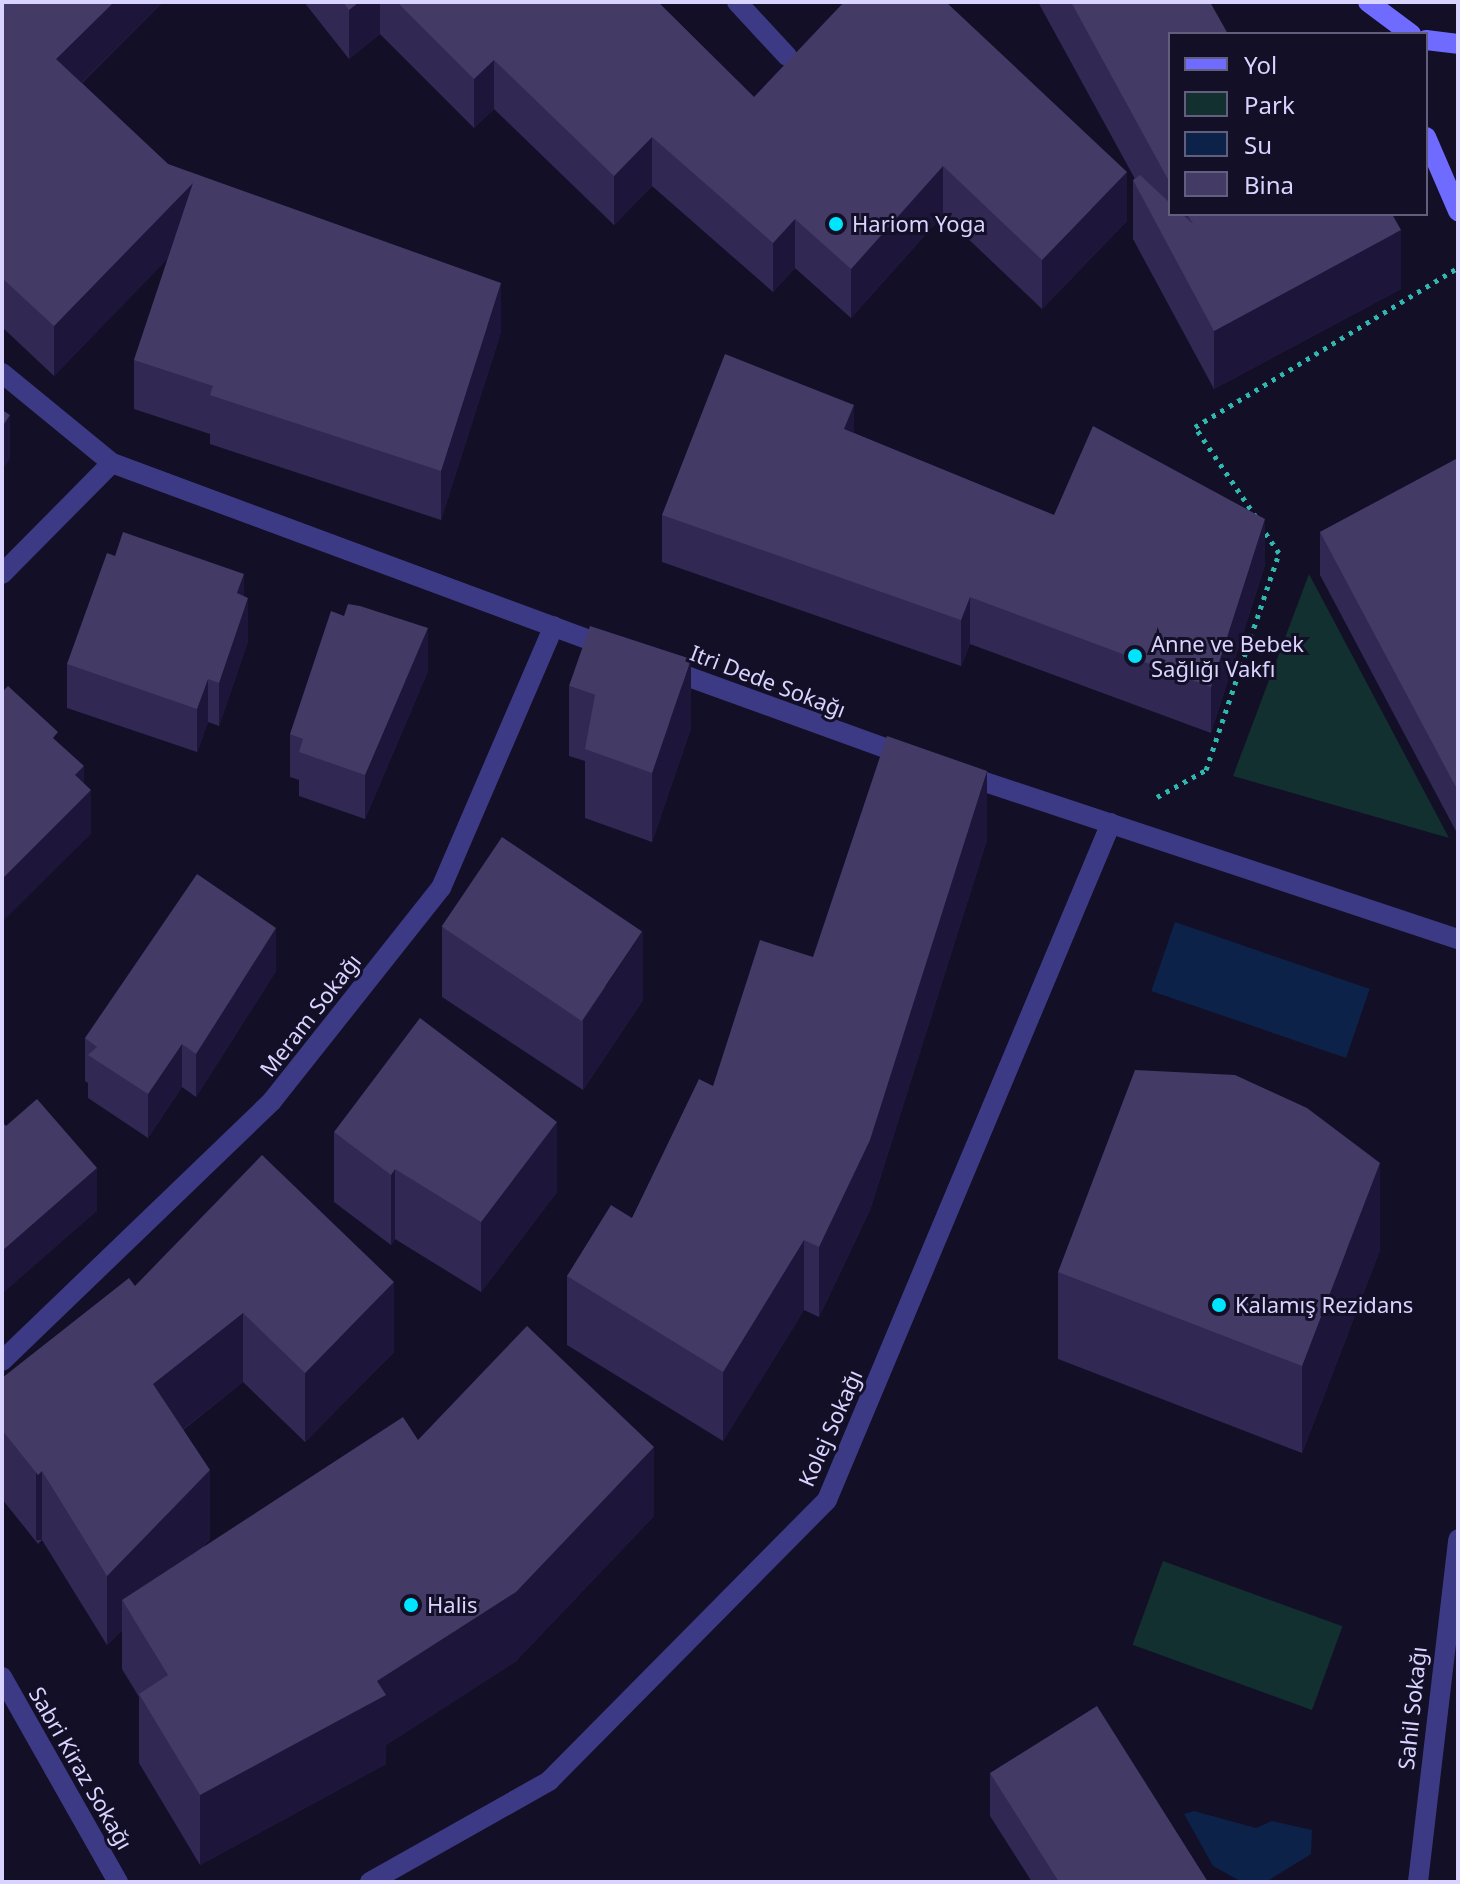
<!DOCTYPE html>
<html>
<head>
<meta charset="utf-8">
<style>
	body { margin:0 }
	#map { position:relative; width:1460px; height:1884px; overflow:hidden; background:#130f26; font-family:"Noto Sans",sans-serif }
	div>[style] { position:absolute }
	.green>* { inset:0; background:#12302f; transform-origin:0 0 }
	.water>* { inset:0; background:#0c2248; transform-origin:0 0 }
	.path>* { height:5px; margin-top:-2.5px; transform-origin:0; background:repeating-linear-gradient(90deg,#2fb8b0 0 4px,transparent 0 10px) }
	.street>* { height:20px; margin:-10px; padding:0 10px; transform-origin:10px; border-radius:10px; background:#3d3a85 }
	.secondary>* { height:20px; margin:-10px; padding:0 10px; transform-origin:10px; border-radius:10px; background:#6f6bff }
	.wall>* { inset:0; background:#312854 }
	.shaded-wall>* { inset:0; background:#1d163a; transform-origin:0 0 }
	.building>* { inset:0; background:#433a66; transform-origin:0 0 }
	.dots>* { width:22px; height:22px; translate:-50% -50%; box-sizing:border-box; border:4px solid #130f26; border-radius:50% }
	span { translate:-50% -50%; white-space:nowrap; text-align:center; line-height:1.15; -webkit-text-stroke:6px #130f26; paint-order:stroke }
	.poi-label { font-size:22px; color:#d9d4ff }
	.left { translate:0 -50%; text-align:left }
	.street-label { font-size:22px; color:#d9d4ff }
	.frame { position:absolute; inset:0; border:4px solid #d9d4ff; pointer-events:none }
	.legend { position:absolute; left:1168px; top:32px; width:260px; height:184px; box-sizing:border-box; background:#130f26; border:2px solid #625e7d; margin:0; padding:10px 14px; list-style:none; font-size:24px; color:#d9d4ff }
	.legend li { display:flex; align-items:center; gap:16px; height:40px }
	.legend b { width:40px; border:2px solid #625e7d }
</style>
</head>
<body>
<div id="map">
	<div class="green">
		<div style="clip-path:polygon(1309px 574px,1449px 838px,1233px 776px)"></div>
		<div style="left:1163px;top:1561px;width:191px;height:89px;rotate:20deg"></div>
	</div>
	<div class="water">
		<div style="left:1175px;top:922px;width:206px;height:73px;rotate:19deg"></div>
		<div style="clip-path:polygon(1194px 1811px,1256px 1828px,1272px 1821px,1312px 1830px,1311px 1854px,1266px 1882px,1242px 1882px,1213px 1866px,1184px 1814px)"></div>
	</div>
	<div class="path">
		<div style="left:1256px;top:517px;width:109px;rotate:-124.1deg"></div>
		<div style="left:1195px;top:427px;width:307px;rotate:-31.2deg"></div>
		<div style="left:1157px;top:797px;width:56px;rotate:-28.9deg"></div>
		<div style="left:1206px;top:770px;width:229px;rotate:-71.4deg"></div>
		<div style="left:1279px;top:553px;width:29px;rotate:-124deg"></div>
	</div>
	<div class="street">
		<div style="left:737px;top:2px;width:74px;rotate:47.2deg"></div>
		<div style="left:2px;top:373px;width:142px;rotate:39.3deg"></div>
		<div style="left:112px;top:463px;width:532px;rotate:20.34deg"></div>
		<div style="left:2px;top:574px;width:156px;rotate:-45.3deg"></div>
		<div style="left:667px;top:669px;width:255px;rotate:19.9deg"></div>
		<div style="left:961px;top:774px;width:524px;rotate:18.37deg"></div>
		<div style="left:2px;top:1361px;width:375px;rotate:-43.9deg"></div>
		<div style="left:272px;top:1101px;width:272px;rotate:-51.6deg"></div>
		<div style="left:441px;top:888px;width:285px;rotate:-66.7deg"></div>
		<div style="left:2px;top:1677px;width:236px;rotate:60.5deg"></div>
		<div style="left:370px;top:1882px;width:206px;rotate:-29.4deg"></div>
		<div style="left:549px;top:1781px;width:395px;rotate:-45.3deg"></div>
		<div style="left:827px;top:1500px;width:734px;rotate:-67.24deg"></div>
		<div style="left:1418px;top:1882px;width:345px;rotate:-83.3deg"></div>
	</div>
	<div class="secondary">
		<div style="left:1368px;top:2px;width:54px;rotate:36.7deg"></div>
		<div style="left:1426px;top:40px;width:32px;rotate:7deg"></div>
		<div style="left:1426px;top:137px;width:81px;rotate:66.6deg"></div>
	</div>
	<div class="wall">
		<div style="clip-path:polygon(2px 2px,163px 2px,82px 83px,168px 164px,501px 332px,441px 520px,210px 444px,210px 434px,134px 409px,134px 360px,168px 258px,54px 376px,2px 327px)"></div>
		<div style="clip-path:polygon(304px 2px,658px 2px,754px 97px,1127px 221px,1042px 309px,943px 215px,851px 318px,795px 268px,773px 292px,652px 186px,614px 225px,494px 109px,474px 128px,380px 34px,349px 59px)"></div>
		<div style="clip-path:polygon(1038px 2px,1210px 2px,1170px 34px,1170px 214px,1392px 214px,1401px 289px,1214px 389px,1133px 239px,1133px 180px,1135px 179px)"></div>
		<div style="clip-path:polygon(854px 433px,1054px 515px,1265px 565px,1211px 733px,970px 644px,961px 666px,662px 562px,662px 515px)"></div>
		<div style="clip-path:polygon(1458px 458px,1458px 835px,1320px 575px,1320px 532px)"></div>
		<div style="clip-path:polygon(244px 596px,248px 641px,219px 726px,208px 722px,197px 752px,67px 708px,67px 664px)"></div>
		<div style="clip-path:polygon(428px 671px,365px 819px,299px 796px,299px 780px,290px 777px,290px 734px)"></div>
		<div style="clip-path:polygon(569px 686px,691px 728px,652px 842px,585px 818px,585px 761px,569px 756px)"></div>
		<div style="clip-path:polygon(987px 840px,870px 1210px,819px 1317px,804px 1310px,723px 1441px,567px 1345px,567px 1276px,632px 1218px,713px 1086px,813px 957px)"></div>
		<div style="clip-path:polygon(442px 927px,643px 1000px,583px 1090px,442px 997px)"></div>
		<div style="clip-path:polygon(276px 971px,196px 1097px,182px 1087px,148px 1138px,88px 1098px,88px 1083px,85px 1081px,85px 1038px)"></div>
		<div style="clip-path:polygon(334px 1132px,557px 1192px,481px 1292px,395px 1239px,391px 1245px,334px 1202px)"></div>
		<div style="clip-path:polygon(1380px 1250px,1302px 1453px,1058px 1359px,1058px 1272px)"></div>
		<div style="clip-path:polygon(135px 1286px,394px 1352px,305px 1442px,243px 1382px,183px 1430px,210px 1539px,202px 1548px,418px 1440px,654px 1516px,516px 1661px,386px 1745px,386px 1764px,200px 1865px,139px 1763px,139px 1697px,122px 1669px,122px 1630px,107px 1645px,42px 1540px,38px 1544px,2px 1499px,2px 1378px)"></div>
		<div style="clip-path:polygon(990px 1773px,1208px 1882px,1032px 1882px,990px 1816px)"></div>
	</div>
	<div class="shaded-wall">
		<div style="clip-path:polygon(114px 2px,163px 2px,56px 108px,56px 59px)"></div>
		<div style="clip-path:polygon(359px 2px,380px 2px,380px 34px,349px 59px,349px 10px)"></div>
		<div style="clip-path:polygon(494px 60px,494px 109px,474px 128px,474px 79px)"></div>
		<div style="clip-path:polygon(652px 137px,652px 186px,614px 225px,614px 176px)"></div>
		<div style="clip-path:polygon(943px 166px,943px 215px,851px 318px,851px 269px)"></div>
		<div style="clip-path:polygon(1127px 172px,1127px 221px,1042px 309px,1042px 260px)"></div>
		<div style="clip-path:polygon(193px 183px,193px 233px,54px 376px,54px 326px)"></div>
		<div style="clip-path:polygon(795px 219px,795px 268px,773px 292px,773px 243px)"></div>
		<div style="clip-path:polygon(1401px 230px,1401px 289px,1214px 389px,1214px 331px)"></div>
		<div style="clip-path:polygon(501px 283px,501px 332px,441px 520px,441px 471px)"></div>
		<div style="clip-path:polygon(854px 405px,854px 451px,844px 429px)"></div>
		<div style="clip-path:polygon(10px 415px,10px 459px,2px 470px,2px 427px)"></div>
		<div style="clip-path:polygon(1265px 519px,1265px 565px,1211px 733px,1211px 687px)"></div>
		<div style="clip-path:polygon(244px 574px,244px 610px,248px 598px,248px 641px,219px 726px,219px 683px,237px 593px)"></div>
		<div style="clip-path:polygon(970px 597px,970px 644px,961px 666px,961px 620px)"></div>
		<div style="clip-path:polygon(428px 628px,428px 671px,365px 819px,365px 775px)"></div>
		<div style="clip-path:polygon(691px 659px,691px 728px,652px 842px,652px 773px)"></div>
		<div style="clip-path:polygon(208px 679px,208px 722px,197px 752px,197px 709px)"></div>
		<div style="clip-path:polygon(84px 766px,84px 797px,91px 790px,91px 834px,2px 922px,2px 879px,75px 775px)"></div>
		<div style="clip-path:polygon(987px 771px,987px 840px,870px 1210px,819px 1317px,819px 1247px)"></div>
		<div style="clip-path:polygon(276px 928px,276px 971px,196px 1097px,196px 1054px)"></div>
		<div style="clip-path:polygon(643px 931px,643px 1000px,583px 1090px,583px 1020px)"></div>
		<div style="clip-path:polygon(182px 1044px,182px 1087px,148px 1138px,148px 1094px)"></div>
		<div style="clip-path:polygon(557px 1122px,557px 1192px,481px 1292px,481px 1222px)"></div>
		<div style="clip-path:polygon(1380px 1163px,1380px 1250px,1302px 1453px,1302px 1366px)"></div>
		<div style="clip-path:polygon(97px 1168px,97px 1211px,2px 1294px,2px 1251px)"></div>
		<div style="clip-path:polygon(395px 1169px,395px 1239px,391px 1245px,391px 1175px)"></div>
		<div style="clip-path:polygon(804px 1240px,804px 1310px,723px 1441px,723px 1372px)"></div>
		<div style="clip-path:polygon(394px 1282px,394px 1352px,305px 1442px,305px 1373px)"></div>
		<div style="clip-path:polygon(243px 1313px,243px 1382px,153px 1453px,153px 1384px)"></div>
		<div style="clip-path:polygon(654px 1447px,654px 1516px,516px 1661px,386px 1745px,386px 1764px,200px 1865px,200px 1795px,377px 1681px)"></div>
		<div style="clip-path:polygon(210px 1470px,210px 1539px,133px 1618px,122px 1600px,122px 1630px,107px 1645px,107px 1576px)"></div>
		<div style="left:42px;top:1471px;width:69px;height:6px;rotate:90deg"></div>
	</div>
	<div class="building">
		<div style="clip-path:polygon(2px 2px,114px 2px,56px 59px,168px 164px,501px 283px,441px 471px,210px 395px,213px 386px,134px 360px,193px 183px,54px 326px,2px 278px)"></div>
		<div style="clip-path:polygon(343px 2px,359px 2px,349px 10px)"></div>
		<div style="clip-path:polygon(397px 2px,658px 2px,754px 97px,844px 2px,946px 2px,1127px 172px,1042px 260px,943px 166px,851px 269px,795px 219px,773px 243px,652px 137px,614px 176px,494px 60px,474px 79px)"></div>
		<div style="clip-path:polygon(1071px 2px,1210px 2px,1228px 34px,1170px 34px,1170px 183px)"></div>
		<div style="clip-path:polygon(1140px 175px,1170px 203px,1170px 214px,1182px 214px,1193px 224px,1187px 214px,1392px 214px,1401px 230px,1214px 331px,1133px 180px)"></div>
		<div style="clip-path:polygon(725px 354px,854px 405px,844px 429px,1054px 515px,1093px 426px,1265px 519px,1211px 687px,970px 597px,961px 620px,662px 515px)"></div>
		<div style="clip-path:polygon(2px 410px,10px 415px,2px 427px)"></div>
		<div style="clip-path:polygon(1458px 458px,1458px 791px,1320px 532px)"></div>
		<div style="clip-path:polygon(123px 532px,244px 574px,237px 593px,248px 598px,219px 683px,208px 679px,197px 709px,67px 664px,107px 553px,115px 556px)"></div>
		<div style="clip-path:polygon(348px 604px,360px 606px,428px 628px,365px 775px,299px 752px,303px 739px,290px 734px,331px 611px,344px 616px)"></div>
		<div style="clip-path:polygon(590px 626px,691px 659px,652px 773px,585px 749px,595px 695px,569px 686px)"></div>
		<div style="clip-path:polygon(8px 686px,58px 732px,53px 738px,84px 766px,75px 775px,91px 790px,2px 879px,2px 692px)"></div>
		<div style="clip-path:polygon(887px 736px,987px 771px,870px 1140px,819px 1247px,804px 1240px,723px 1372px,567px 1276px,611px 1205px,632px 1218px,699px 1079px,713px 1086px,760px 940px,813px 957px)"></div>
		<div style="left:502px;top:837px;width:169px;height:108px;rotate:34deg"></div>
		<div style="clip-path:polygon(197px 874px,276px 928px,196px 1054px,182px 1044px,148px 1094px,88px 1055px,97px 1047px,85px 1038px)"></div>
		<div style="clip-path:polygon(420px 1018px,557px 1122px,481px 1222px,395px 1169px,391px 1175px,334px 1132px)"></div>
		<div style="clip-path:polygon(1135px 1070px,1235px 1075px,1307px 1108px,1380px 1163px,1302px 1366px,1058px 1272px)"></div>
		<div style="clip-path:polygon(37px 1099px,97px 1168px,2px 1251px,2px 1122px,6px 1126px)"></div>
		<div style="clip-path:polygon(262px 1155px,394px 1282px,305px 1373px,243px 1313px,153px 1384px,210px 1470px,107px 1576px,42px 1471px,38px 1475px,2px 1430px,2px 1378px,129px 1278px,135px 1286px)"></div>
		<div style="clip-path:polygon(527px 1326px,654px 1447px,516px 1592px,377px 1681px,386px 1695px,200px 1795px,139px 1694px,168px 1675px,122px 1600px,403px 1417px,418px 1440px)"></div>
		<div style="clip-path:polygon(1097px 1706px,1208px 1882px,1059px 1882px,990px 1773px)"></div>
	</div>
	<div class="dots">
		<div style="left:836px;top:224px;background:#00e5ff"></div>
		<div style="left:1135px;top:656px;background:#00e5ff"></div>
		<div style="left:1219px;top:1305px;background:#00e5ff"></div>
		<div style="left:411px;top:1605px;background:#00e5ff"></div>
	</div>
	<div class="poi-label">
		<span class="left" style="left:852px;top:224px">Hariom Yoga</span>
		<span class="left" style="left:1151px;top:656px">Anne ve Bebek<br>Sağlığı Vakfı</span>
		<span class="left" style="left:1235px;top:1305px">Kalamış Rezidans</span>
		<span class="left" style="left:427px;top:1605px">Halis</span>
	</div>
	<div class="street-label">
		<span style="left:768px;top:681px;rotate:21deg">Itri Dede Sokağı</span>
		<span style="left:310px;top:1015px;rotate:-52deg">Meram Sokağı</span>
		<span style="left:830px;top:1428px;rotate:-66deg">Kolej Sokağı</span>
		<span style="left:1412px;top:1708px;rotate:-84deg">Sahil Sokağı</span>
		<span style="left:81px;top:1768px;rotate:60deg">Sabri Kiraz Sokağı</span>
	</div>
	<div class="frame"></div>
	<ul class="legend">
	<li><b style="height:10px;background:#6f6bff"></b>Yol</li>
	<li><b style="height:22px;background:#12302f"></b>Park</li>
	<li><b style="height:22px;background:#0c2248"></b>Su</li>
	<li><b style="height:22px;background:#433a66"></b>Bina</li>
	</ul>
</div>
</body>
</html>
